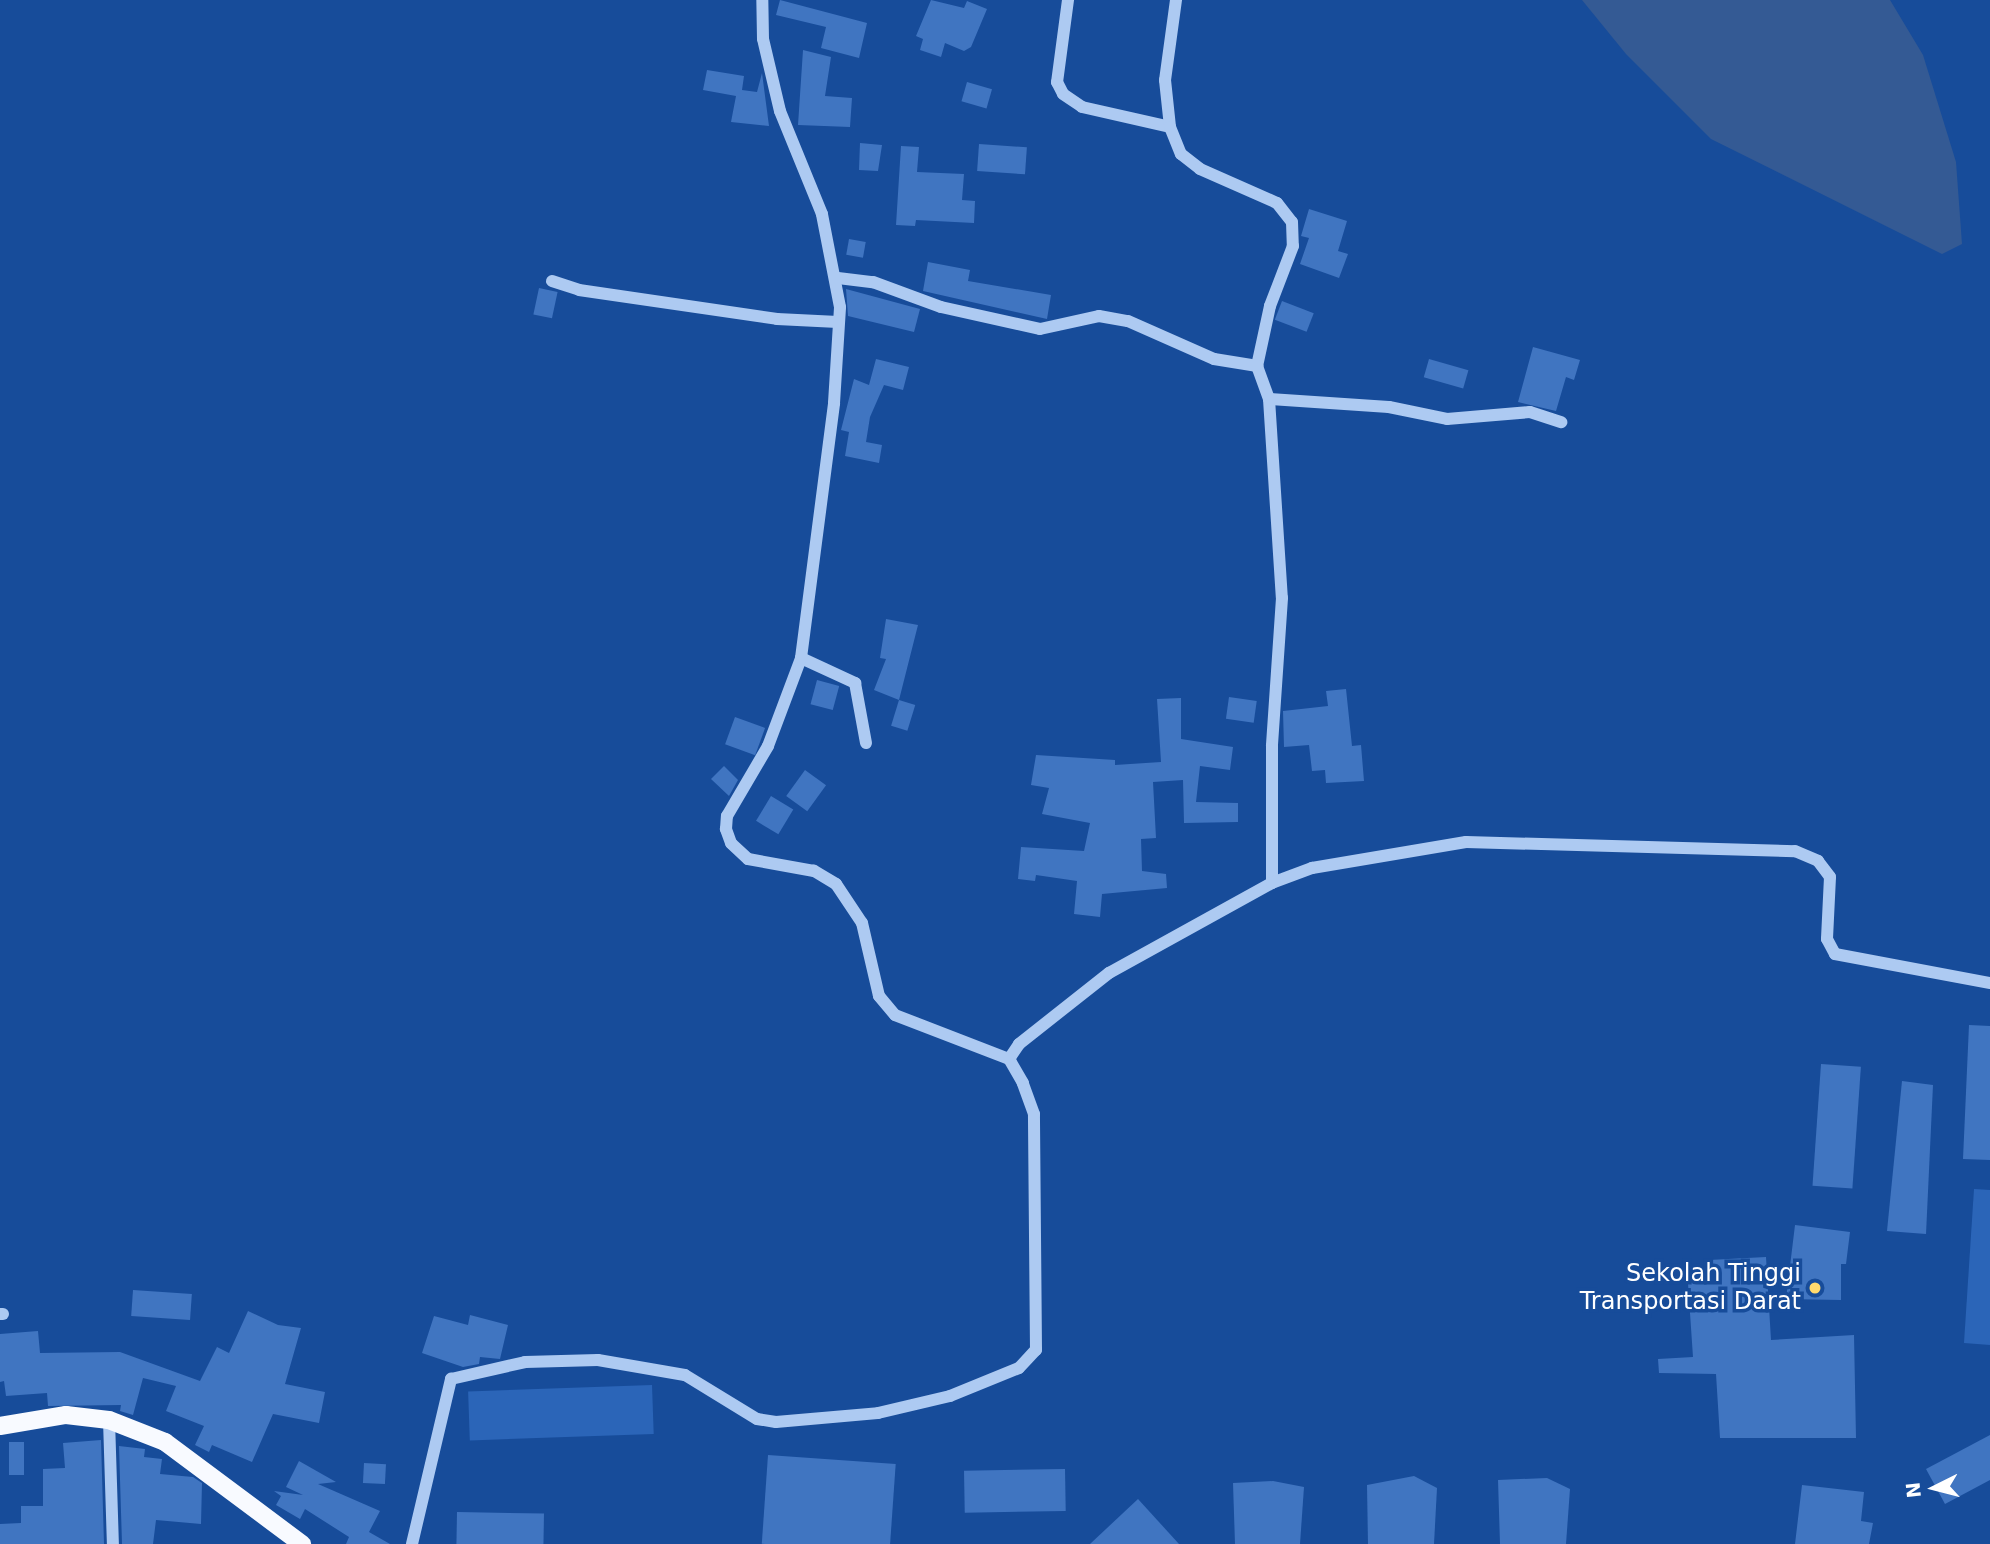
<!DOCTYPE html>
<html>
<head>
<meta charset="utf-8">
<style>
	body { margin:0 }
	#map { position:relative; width:1990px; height:1544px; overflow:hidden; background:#174c9a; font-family:"DejaVu Sans",sans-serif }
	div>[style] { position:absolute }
	.green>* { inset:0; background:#2b65b8; transform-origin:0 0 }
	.water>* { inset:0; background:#345a94 }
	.building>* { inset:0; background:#4075c1; transform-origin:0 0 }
	.minor>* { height:12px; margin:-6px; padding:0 6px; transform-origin:6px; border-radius:6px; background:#adcaf2 }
	.major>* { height:18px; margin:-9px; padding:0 9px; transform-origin:9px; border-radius:9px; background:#f8faff }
	.dots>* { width:19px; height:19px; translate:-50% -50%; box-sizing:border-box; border:4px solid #174c9a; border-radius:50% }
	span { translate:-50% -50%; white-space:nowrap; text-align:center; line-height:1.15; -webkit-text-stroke:7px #174c9a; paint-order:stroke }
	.poi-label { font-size:24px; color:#fff }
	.right { translate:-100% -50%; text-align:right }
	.north { position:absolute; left:1899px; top:1453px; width:70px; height:70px; -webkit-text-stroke:5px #174c9a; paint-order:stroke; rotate:264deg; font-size:19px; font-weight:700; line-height:28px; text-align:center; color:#fff }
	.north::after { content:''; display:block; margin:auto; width:24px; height:32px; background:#fff; clip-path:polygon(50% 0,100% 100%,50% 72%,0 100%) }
</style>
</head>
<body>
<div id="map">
	<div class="green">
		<div style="clip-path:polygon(1974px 1189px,1990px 1190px,1990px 1345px,1964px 1343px)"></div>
		<div style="left:652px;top:1385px;width:49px;height:184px;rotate:88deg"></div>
	</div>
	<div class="water">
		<div style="clip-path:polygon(1582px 0,1890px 0,1923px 55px,1956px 162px,1962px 244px,1942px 254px,1711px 139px,1626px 54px)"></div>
	</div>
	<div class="building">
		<div style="clip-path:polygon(780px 0,867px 23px,859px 58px,821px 48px,826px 27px,776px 15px)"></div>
		<div style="clip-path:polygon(931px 0,964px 8px,967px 1px,987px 9px,971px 47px,964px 51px,945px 43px,941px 57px,920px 50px,923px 39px,916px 36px)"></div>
		<div style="clip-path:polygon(803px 50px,831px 57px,825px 96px,852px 98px,850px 127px,798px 125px)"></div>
		<div style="clip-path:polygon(707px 70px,744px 76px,742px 90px,757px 92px,762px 73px,769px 126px,731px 122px,736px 96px,703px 90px)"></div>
		<div style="left:967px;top:82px;width:26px;height:20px;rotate:16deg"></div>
		<div style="clip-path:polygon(860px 143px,882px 145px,878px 171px,859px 170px)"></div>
		<div style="left:979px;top:144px;width:48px;height:27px;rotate:4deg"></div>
		<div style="clip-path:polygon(901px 146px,919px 147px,917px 172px,964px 174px,962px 200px,975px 201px,974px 223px,916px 220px,915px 226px,896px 225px)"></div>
		<div style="clip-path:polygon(1309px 209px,1347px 221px,1338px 251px,1348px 254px,1339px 278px,1300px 264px,1309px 238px,1301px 236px)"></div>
		<div style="left:849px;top:239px;width:17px;height:16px;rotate:10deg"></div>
		<div style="clip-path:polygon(928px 262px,970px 270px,968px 281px,1051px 295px,1047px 319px,923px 291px)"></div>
		<div style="left:539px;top:288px;width:19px;height:27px;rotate:12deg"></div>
		<div style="clip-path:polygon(846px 289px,920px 309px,914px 332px,848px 316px)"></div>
		<div style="left:1282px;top:301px;width:34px;height:20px;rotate:21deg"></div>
		<div style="clip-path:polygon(1533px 347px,1580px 360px,1574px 380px,1566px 377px,1556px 411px,1518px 402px)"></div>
		<div style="clip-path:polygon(876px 359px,909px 367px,903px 390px,884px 385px,870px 417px,866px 442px,882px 445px,879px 463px,845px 456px,849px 432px,841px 430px,854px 379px,869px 385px)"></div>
		<div style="left:1429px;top:359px;width:41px;height:19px;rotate:16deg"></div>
		<div style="clip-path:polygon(886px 619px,918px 625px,899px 700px,874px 690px,886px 659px,880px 658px)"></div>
		<div style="left:817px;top:680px;width:23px;height:25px;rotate:15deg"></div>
		<div style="clip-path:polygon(1346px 689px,1352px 746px,1361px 745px,1364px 781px,1326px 783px,1325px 770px,1312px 771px,1309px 745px,1284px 747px,1283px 711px,1328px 706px,1326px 691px)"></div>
		<div style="left:1229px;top:697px;width:28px;height:22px;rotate:8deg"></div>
		<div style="clip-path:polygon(1181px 698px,1181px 739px,1233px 747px,1230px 770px,1200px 766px,1196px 802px,1238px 803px,1238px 822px,1184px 823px,1183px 780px,1153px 782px,1156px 838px,1141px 839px,1142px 871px,1166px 874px,1167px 888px,1102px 894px,1100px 917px,1074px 914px,1077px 881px,1036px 875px,1035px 881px,1018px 879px,1021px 847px,1084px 851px,1090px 823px,1042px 814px,1049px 788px,1031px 785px,1036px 755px,1115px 760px,1115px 765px,1161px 762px,1157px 699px)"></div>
		<div style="left:899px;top:700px;width:17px;height:27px;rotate:17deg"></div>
		<div style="left:735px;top:717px;width:32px;height:29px;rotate:20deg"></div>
		<div style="clip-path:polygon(724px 766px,738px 780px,729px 796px,711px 779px)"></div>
		<div style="left:805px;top:770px;width:26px;height:32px;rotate:36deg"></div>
		<div style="left:771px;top:796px;width:26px;height:29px;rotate:31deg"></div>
		<div style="clip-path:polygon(1969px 1025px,1990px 1026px,1990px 1160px,1963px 1159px)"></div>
		<div style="left:1821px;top:1064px;width:40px;height:122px;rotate:4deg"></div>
		<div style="clip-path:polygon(1902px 1081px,1933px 1085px,1926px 1234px,1887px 1231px)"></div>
		<div style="clip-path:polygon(1795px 1225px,1850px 1232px,1846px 1264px,1841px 1264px,1841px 1300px,1786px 1299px)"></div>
		<div style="clip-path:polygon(1766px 1257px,1771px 1340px,1854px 1335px,1856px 1438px,1720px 1438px,1716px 1374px,1659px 1373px,1658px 1359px,1693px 1357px,1687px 1269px,1710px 1267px,1709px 1260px)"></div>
		<div style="left:133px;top:1290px;width:59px;height:26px;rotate:4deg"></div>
		<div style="clip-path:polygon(248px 1311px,278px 1325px,301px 1328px,285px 1384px,325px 1392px,319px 1423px,273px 1414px,252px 1462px,212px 1445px,209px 1452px,195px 1445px,204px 1426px,166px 1411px,176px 1386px,143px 1378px,133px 1415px,120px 1411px,121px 1405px,48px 1406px,47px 1393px,6px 1396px,4px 1381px,0 1382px,0 1334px,38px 1331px,40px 1353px,120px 1352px,200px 1381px,217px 1347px,229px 1353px)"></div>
		<div style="clip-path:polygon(470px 1315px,508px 1325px,500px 1359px,480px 1357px,479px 1364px,463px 1367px,422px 1353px,434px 1316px,468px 1325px)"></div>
		<div style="clip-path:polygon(1990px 1435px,1990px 1480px,1945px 1504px,1926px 1469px)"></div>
		<div style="clip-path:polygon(101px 1440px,104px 1544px,0 1544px,0 1524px,21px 1523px,21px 1506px,43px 1506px,43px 1469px,65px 1468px,63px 1443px)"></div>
		<div style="left:9px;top:1442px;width:15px;height:33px"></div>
		<div style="clip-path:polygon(119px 1446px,145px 1449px,144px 1457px,162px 1459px,160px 1474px,193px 1477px,202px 1483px,201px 1524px,156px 1520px,153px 1544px,122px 1544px)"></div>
		<div style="left:768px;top:1455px;width:128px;height:89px;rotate:4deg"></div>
		<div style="clip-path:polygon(299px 1461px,336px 1482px,318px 1484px,380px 1511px,369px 1532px,390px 1544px,346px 1544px,349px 1537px,305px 1509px,300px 1519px,276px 1505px,281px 1496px,274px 1491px,303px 1495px,286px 1487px)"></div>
		<div style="left:364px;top:1463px;width:22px;height:20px;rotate:3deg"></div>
		<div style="left:1065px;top:1469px;width:42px;height:101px;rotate:89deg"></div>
		<div style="clip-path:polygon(1414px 1476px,1437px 1488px,1434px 1544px,1368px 1544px,1367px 1485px)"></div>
		<div style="clip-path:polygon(1547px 1478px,1570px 1489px,1566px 1544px,1500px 1544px,1498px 1480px)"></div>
		<div style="clip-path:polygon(1273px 1481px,1304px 1487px,1300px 1544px,1235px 1544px,1233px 1483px)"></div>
		<div style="clip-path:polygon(1802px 1485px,1864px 1492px,1861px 1521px,1873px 1523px,1869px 1544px,1795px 1544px)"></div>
		<div style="clip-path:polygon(1138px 1499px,1179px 1544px,1090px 1544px)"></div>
		<div style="left:457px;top:1512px;width:87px;height:32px;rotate:1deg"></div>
	</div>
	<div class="minor">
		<div style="left:1068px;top:0;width:83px;rotate:97.6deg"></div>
		<div style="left:1057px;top:82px;width:13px;rotate:63deg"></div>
		<div style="left:1063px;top:94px;width:23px;rotate:34deg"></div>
		<div style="left:1082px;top:107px;width:90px;rotate:12.8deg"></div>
		<div style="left:1176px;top:0;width:81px;rotate:97.8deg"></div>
		<div style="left:1165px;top:80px;width:47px;rotate:83.9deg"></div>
		<div style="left:1170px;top:127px;width:29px;rotate:68deg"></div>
		<div style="left:1181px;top:154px;width:24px;rotate:38deg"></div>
		<div style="left:1200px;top:169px;width:84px;rotate:23.8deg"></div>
		<div style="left:1277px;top:203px;width:24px;rotate:52deg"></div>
		<div style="left:1292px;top:222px;width:24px;rotate:88deg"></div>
		<div style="left:1293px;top:246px;width:64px;rotate:111deg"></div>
		<div style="left:1270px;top:306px;width:61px;rotate:102.2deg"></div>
		<div style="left:1257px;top:366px;width:35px;rotate:70deg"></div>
		<div style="left:1269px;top:399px;width:199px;rotate:86.3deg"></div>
		<div style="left:1282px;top:598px;width:148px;rotate:93.9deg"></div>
		<div style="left:1272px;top:746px;width:137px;rotate:90deg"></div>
		<div style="left:838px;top:278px;width:35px;rotate:7deg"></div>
		<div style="left:873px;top:282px;width:72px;rotate:20.2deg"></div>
		<div style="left:941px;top:307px;width:101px;rotate:12.5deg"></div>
		<div style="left:1040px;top:329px;width:60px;rotate:-12.4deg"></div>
		<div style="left:1099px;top:316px;width:29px;rotate:10deg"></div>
		<div style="left:1128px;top:321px;width:94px;rotate:23.8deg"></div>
		<div style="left:1214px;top:359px;width:44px;rotate:9.2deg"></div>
		<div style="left:552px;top:281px;width:28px;rotate:18deg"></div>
		<div style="left:579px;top:290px;width:200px;rotate:8.3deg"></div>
		<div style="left:777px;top:319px;width:61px;rotate:2.8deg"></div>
		<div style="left:1269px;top:399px;width:120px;rotate:3.8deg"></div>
		<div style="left:1389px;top:407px;width:59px;rotate:11.7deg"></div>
		<div style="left:1447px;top:419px;width:83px;rotate:-4.8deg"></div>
		<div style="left:1530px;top:412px;width:33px;rotate:18deg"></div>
		<div style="left:801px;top:658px;width:60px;rotate:24.8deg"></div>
		<div style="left:855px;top:683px;width:61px;rotate:79.6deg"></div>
		<div style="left:1009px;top:1059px;width:18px;rotate:-56deg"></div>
		<div style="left:1019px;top:1044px;width:115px;rotate:-38.3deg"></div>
		<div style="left:1109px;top:973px;width:186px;rotate:-28.9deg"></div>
		<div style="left:1272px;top:883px;width:43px;rotate:-20.6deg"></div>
		<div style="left:1312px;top:868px;width:156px;rotate:-9.6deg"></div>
		<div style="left:1466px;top:842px;width:329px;rotate:1.6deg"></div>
		<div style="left:1795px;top:851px;width:25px;rotate:23deg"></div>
		<div style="left:1818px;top:861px;width:20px;rotate:53deg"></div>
		<div style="left:1830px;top:877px;width:62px;rotate:92.8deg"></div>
		<div style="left:1827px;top:939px;width:17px;rotate:62deg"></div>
		<div style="left:1835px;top:954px;width:158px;rotate:10.6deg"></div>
		<div style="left:0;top:1314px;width:3px"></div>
		<div style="left:109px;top:1420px;width:124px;rotate:88.2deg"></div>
		<div style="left:412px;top:1544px;width:170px;rotate:-76.7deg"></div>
		<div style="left:451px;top:1379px;width:76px;rotate:-12.9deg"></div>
		<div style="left:525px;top:1362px;width:73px;rotate:-1.6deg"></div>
		<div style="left:598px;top:1360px;width:88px;rotate:9.8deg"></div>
		<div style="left:685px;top:1375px;width:84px;rotate:31.4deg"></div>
		<div style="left:757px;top:1419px;width:19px;rotate:9deg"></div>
		<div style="left:776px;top:1422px;width:102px;rotate:-5deg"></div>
		<div style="left:878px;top:1413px;width:74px;rotate:-13.3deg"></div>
		<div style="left:950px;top:1396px;width:74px;rotate:-22.1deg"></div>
		<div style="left:1019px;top:1368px;width:25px;rotate:-47deg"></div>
		<div style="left:1036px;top:1350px;width:236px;rotate:-90.5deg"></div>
		<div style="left:1034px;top:1114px;width:33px;rotate:-110deg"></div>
		<div style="left:1023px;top:1083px;width:28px;rotate:-120deg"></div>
		<div style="left:1009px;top:1059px;width:122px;rotate:-158.9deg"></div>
		<div style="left:895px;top:1015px;width:25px;rotate:-130deg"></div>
		<div style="left:879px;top:996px;width:75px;rotate:-103.1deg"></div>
		<div style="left:862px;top:923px;width:47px;rotate:-123.7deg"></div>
		<div style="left:836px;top:884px;width:26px;rotate:-149deg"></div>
		<div style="left:814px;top:871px;width:67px;rotate:-169.7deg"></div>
		<div style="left:748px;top:859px;width:23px;rotate:-137deg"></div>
		<div style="left:731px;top:843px;width:15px;rotate:-110deg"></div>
		<div style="left:726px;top:829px;width:13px;rotate:-86deg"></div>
		<div style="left:727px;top:816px;width:81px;rotate:-59.6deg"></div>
		<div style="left:768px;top:746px;width:94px;rotate:-69.4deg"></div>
		<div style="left:801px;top:658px;width:257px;rotate:-82.6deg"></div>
		<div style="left:834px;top:403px;width:96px;rotate:-86.4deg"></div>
		<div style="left:840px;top:307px;width:95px;rotate:-101deg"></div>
		<div style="left:822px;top:214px;width:111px;rotate:-112.2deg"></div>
		<div style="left:780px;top:111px;width:74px;rotate:-103.3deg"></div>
		<div style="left:763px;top:39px;width:39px;rotate:-91deg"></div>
	</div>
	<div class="major">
		<div style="left:0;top:1426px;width:67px;rotate:-9.5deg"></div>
		<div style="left:66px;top:1415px;width:43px;rotate:6.6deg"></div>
		<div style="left:109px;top:1420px;width:60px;rotate:21.4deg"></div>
		<div style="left:165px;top:1442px;width:171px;rotate:36.7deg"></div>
	</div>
	<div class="dots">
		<div style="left:1815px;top:1288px;background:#ffda6e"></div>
	</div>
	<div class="poi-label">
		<span class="right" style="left:1801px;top:1288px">Sekolah Tinggi<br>Transportasi Darat</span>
	</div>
	<div class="north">N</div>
</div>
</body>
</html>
